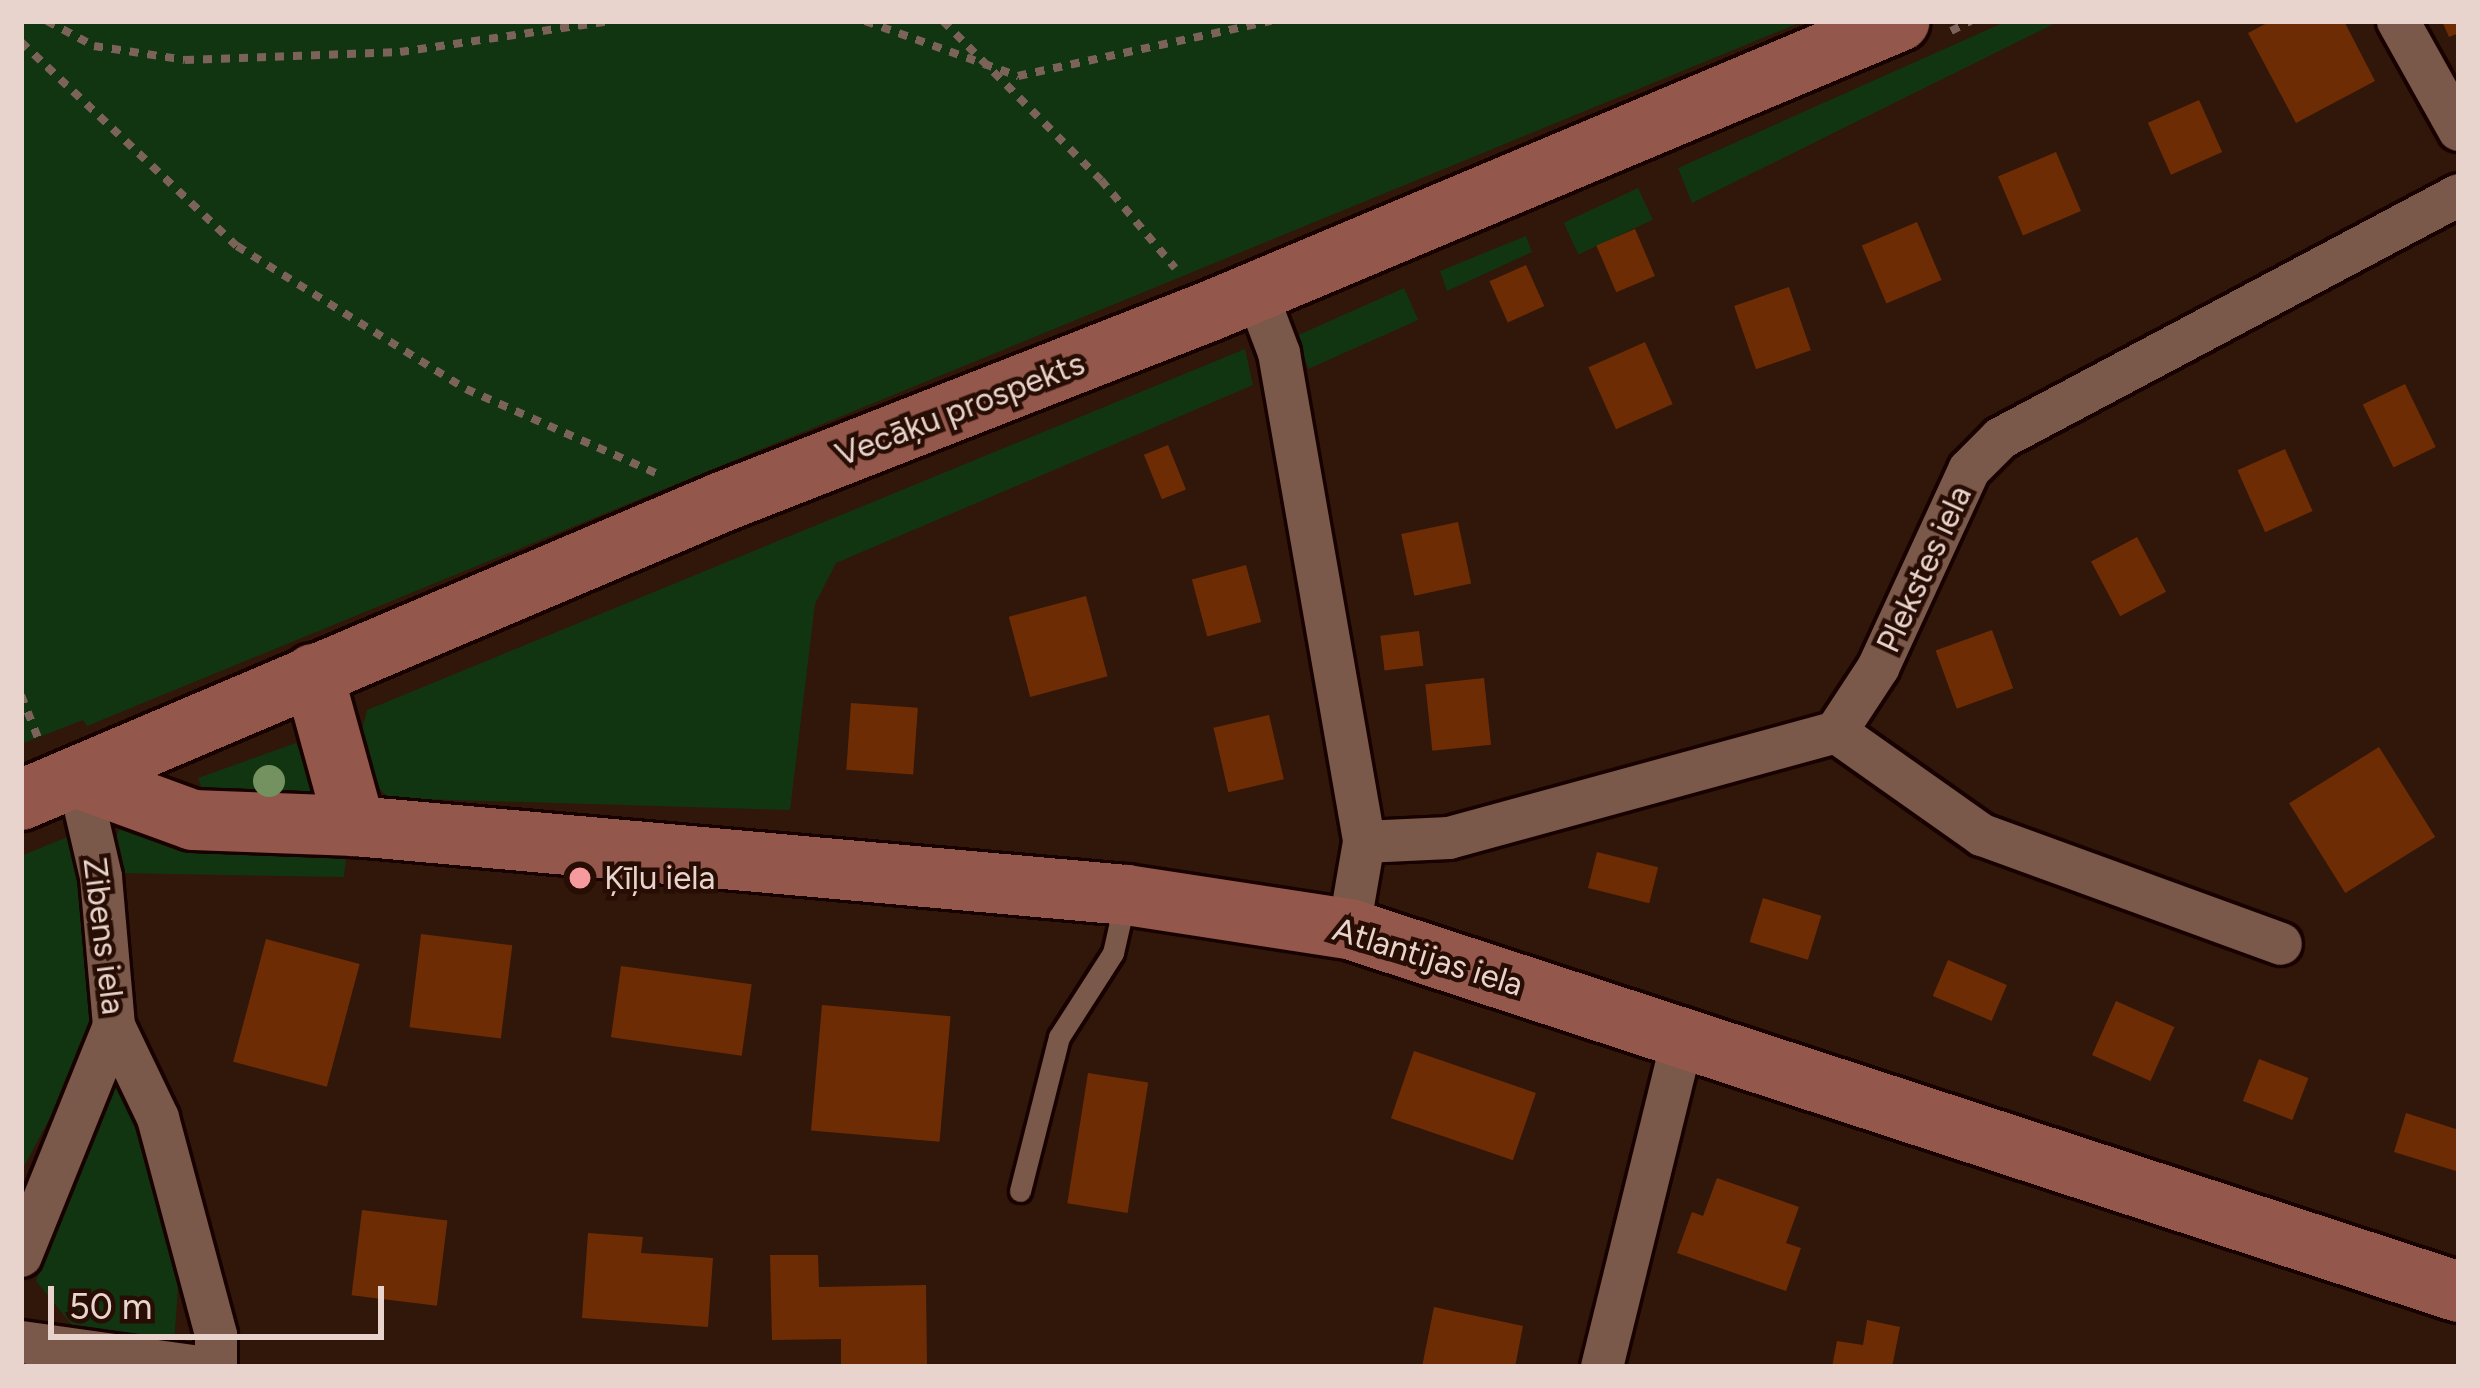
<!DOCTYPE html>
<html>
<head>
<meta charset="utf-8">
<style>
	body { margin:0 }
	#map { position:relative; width:2480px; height:1388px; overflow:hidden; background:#31160a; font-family:Figtree,sans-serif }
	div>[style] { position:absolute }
	.green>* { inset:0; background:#123511; transform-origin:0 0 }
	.building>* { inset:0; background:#6e2c04; transform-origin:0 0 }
	.path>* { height:8px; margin-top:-4px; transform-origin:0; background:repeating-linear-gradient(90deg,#7b6359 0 9px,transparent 0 18px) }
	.roads { filter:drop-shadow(3px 0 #180200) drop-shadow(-3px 0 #180200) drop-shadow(0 3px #180200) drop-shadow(0 -3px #180200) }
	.service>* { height:21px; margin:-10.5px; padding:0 10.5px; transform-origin:10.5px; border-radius:10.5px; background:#7a594b }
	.minor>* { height:42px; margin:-21px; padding:0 21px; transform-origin:21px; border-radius:21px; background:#7a594b }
	.secondary>* { height:60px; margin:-30px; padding:0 30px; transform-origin:30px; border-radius:30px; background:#93574b }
	.trees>* { width:32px; height:32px; margin:-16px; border-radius:50%; background:#74925f }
	.dots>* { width:33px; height:33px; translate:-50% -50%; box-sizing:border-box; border:6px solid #270d03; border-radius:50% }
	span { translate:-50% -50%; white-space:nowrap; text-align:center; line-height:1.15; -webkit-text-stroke:9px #270d03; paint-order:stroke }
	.street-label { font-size:33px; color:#e8d4cc }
	.poi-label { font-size:33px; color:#e8d4cc }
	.left { translate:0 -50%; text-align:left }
	.frame { position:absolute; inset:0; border:24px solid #e8d4cc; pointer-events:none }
	.scale { position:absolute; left:48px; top:1286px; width:336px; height:54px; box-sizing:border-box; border:6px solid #e8d4cc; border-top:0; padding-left:15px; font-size:36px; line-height:42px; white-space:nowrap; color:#e8d4cc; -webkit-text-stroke:9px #270d03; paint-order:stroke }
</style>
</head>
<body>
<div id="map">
	<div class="green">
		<div style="clip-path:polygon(21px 21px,1804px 21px,87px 726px,83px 720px,21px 744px)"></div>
		<div style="clip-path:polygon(2007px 21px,2060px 21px,1692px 203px,1678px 168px)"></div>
		<div style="left:1638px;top:188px;width:35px;height:82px;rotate:65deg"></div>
		<div style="clip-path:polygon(1526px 236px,1532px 252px,1447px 291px,1440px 271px)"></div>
		<div style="left:1404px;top:288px;width:35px;height:120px;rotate:66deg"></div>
		<div style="clip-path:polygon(1245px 349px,1253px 385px,836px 563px,815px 604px,790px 810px,388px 798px,367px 774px,360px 740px,367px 710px)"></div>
		<div style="clip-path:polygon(296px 743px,323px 800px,203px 792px,198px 778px)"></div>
		<div style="clip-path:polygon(123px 821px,211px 843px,346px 858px,344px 877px,115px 873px,81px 913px,125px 1005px,94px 1035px,21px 1172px,21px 856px,72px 835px,115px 840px)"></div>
		<div style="clip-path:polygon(111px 1057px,146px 1120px,180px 1259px,174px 1344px,80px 1335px,36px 1281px)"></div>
	</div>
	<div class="building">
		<div style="clip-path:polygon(2271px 21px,2344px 21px,2375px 81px,2296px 123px,2248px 33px)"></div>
		<div style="clip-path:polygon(2442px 21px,2459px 21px,2459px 33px,2449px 37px)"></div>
		<div style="left:2199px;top:100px;width:57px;height:56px;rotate:66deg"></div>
		<div style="left:2056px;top:152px;width:64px;height:63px;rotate:67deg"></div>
		<div style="left:1917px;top:222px;width:63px;height:60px;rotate:67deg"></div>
		<div style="left:1635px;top:229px;width:51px;height:42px;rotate:67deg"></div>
		<div style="left:1526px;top:265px;width:45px;height:40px;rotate:66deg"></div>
		<div style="left:1789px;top:287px;width:67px;height:58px;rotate:71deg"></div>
		<div style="left:1645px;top:342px;width:68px;height:62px;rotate:66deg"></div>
		<div style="left:2405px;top:384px;width:70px;height:47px;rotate:64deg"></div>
		<div style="left:1168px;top:445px;width:48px;height:26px;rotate:68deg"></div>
		<div style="left:2285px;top:449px;width:68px;height:52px;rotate:66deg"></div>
		<div style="left:1458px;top:522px;width:63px;height:58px;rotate:78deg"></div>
		<div style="left:2137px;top:537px;width:62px;height:52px;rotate:62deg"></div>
		<div style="left:1246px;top:565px;width:59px;height:56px;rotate:75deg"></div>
		<div style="left:1086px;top:596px;width:83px;height:80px;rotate:75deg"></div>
		<div style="left:1992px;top:630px;width:62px;height:60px;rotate:70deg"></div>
		<div style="left:1419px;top:631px;width:35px;height:39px;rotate:83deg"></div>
		<div style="left:1484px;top:678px;width:67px;height:59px;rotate:84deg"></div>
		<div style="left:851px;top:703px;width:67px;height:67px;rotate:4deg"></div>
		<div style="left:1269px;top:715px;width:66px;height:57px;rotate:77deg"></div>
		<div style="left:2379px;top:747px;width:106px;height:106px;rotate:58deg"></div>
		<div style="left:1597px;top:852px;width:63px;height:37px;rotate:14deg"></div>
		<div style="left:1763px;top:898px;width:61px;height:46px;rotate:17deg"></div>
		<div style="left:421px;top:934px;width:92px;height:94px;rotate:7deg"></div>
		<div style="left:266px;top:939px;width:97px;height:127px;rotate:15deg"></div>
		<div style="left:1948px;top:960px;width:64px;height:39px;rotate:23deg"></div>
		<div style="left:621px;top:966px;width:132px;height:72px;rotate:8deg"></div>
		<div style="left:2116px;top:1001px;width:64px;height:59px;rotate:24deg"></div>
		<div style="left:822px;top:1005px;width:129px;height:126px;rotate:5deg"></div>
		<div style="left:1414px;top:1051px;width:129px;height:71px;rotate:19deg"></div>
		<div style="left:2259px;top:1059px;width:53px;height:45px;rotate:21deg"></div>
		<div style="left:1088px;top:1073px;width:61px;height:132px;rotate:9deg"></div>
		<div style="clip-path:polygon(2406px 1113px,2459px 1130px,2456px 1171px,2394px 1152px)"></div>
		<div style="clip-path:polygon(1717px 1178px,1799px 1207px,1786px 1243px,1801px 1248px,1786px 1291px,1677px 1253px,1692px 1212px,1703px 1216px)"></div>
		<div style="left:362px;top:1210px;width:86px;height:86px;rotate:7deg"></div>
		<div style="clip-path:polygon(588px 1233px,643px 1237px,641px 1253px,713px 1258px,708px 1327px,582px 1318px)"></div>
		<div style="clip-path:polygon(770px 1255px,818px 1255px,819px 1287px,926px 1285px,927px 1365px,841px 1365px,841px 1339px,772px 1340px)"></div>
		<div style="clip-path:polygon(1434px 1307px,1523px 1326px,1515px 1367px,1422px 1367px)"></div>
		<div style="clip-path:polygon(1867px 1320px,1900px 1327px,1892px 1367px,1832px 1367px,1837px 1341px,1863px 1345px)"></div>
	</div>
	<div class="path">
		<div style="left:47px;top:21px;width:53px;rotate:28deg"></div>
		<div style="left:94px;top:46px;width:92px;rotate:8.7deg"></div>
		<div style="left:185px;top:60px;width:215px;rotate:-2.1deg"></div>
		<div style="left:400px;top:52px;width:211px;rotate:-8.4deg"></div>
		<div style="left:865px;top:21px;width:163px;rotate:19.8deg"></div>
		<div style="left:1018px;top:76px;width:259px;rotate:-12.3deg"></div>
		<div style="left:943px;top:21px;width:224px;rotate:45.2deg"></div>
		<div style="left:1101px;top:180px;width:115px;rotate:49.9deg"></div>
		<div style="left:1951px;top:31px;width:22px;rotate:-27deg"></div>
		<div style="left:21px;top:42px;width:297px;rotate:43.4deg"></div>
		<div style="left:237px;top:246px;width:270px;rotate:32deg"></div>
		<div style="left:466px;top:389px;width:212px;rotate:23.9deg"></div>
		<div style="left:21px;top:695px;width:46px;rotate:68.4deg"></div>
	</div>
	<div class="roads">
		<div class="service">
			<div style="left:1020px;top:1191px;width:159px;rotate:-75.8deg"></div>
			<div style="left:1059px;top:1037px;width:100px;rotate:-57.3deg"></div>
			<div style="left:1113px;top:953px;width:58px;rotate:-77.2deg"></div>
		</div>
		<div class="minor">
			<div style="left:2398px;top:21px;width:125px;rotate:60.8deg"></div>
			<div style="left:1256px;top:292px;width:65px;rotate:69.3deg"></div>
			<div style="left:1279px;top:353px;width:496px;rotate:80.1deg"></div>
			<div style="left:1364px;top:842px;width:88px;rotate:99.8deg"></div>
			<div style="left:1836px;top:732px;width:179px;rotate:35.2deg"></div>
			<div style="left:1982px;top:835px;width:318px;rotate:20deg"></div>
			<div style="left:78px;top:778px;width:102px;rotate:76.9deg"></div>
			<div style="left:101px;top:877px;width:150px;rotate:85deg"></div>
			<div style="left:114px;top:1026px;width:102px;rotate:64.4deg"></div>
			<div style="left:158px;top:1118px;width:225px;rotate:75deg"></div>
			<div style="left:216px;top:1335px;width:32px;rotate:90deg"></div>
			<div style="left:1364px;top:842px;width:85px;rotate:-2.7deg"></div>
			<div style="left:1449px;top:838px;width:401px;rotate:-15.3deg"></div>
			<div style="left:1836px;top:732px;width:77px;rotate:-56.7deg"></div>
			<div style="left:1878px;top:668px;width:218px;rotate:-65.3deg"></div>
			<div style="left:1969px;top:470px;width:45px;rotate:-45deg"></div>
			<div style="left:2001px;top:438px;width:518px;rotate:-27.95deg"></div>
			<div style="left:21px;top:1256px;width:248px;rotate:-68deg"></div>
			<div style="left:21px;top:1342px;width:181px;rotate:8deg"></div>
			<div style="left:1602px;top:1367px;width:336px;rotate:-76.2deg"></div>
		</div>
		<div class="secondary">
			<div style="left:313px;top:674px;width:158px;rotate:74.6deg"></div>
			<div style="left:78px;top:778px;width:122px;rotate:20.1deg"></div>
			<div style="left:193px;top:820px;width:162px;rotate:2.1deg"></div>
			<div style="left:355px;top:826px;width:774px;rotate:5.11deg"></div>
			<div style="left:1126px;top:895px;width:226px;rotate:8.7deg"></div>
			<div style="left:1349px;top:929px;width:1168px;rotate:18.11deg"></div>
			<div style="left:21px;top:800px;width:762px;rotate:-23.03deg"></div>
			<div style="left:722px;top:502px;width:524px;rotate:-21.38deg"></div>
			<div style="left:1210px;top:311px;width:748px;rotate:-22.8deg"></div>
		</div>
	</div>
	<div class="trees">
		<div style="left:269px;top:781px"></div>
	</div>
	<div class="dots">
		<div style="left:580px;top:878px;background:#f59b9d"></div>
	</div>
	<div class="street-label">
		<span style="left:960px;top:409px;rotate:-21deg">Vecāķu prospekts</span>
		<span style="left:1924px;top:569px;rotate:-65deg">Plekstes iela</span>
		<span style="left:104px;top:936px;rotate:83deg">Zibens iela</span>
		<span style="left:1428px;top:957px;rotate:17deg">Atlantijas iela</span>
	</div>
	<div class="poi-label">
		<span class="left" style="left:604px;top:878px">Ķīļu iela</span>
	</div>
	<div class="frame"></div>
	<div class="scale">50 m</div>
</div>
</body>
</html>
